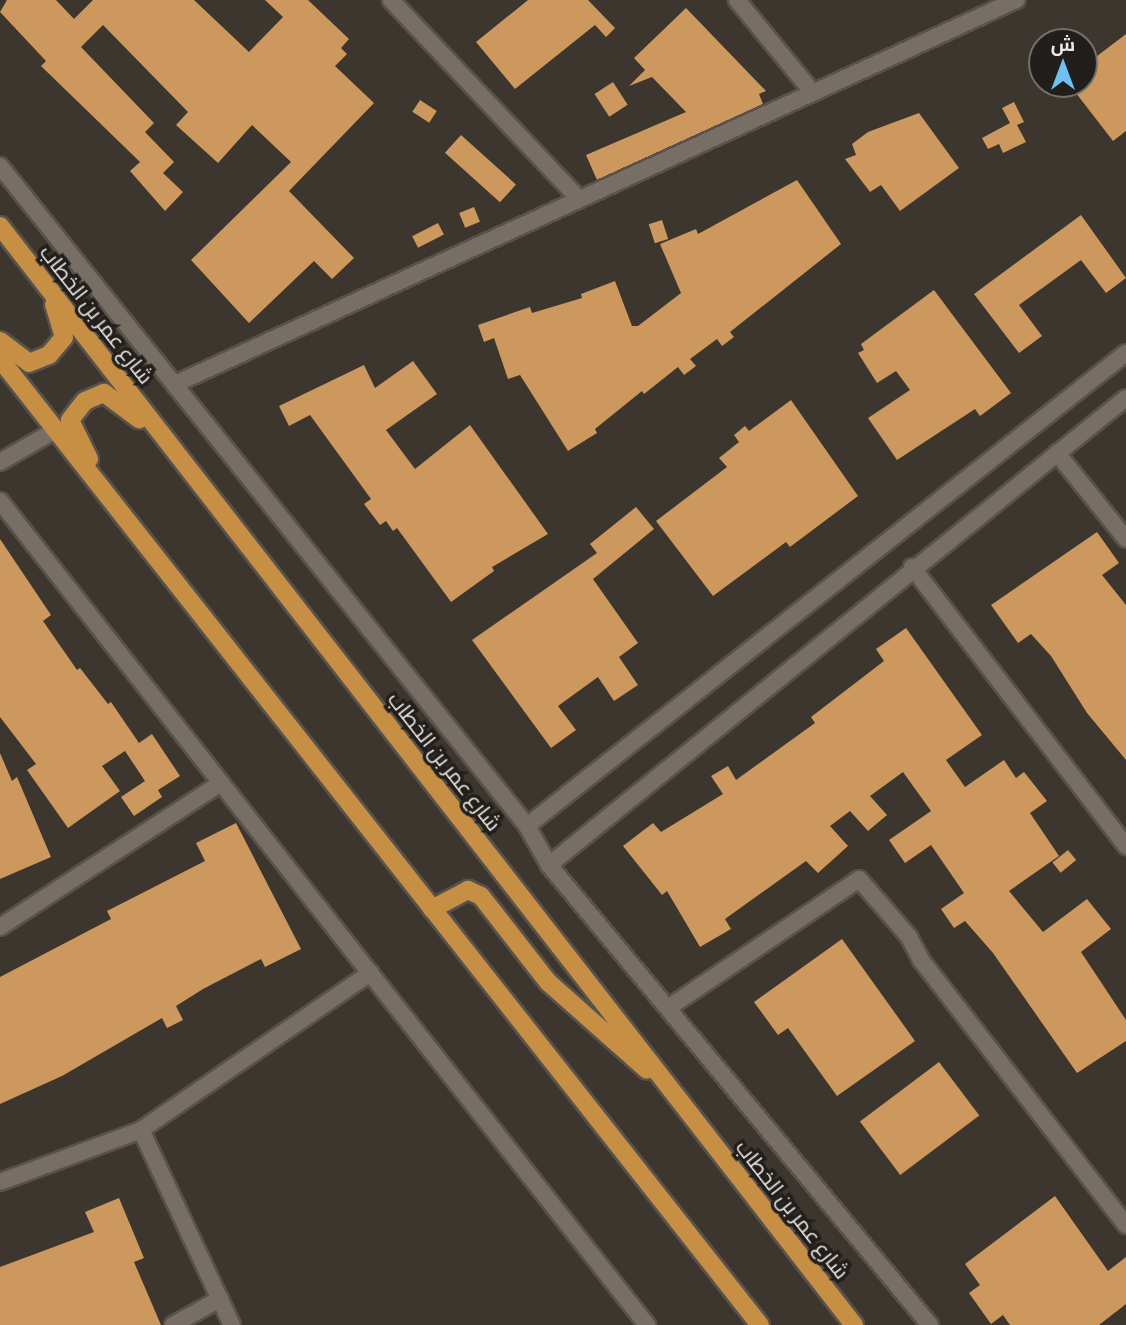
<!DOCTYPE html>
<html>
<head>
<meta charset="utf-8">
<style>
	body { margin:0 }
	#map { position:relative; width:1126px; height:1325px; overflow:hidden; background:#3d362e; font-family:Barlow,Cairo,sans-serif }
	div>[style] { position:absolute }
	.building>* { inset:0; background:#cc985d; transform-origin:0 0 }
	.roads { filter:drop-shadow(2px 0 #59524c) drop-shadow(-2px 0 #59524c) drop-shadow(0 2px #59524c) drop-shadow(0 -2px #59524c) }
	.minor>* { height:16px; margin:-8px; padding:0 8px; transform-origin:8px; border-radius:8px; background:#776f66 }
	.major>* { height:18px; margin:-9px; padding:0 9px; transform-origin:9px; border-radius:9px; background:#c78f44 }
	span { translate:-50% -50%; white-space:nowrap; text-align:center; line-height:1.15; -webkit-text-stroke:7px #211e1b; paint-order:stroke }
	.street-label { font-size:21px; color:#eee9e4 }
	.north { position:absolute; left:1028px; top:28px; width:70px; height:70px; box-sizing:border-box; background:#211e1b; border:2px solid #736f6b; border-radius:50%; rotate:0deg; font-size:19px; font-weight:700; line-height:28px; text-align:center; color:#eee9e4 }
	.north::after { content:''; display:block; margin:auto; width:24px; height:32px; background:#6ec2f3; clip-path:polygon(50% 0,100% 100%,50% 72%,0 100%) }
</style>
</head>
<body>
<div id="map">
	<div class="building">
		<div style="clip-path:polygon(7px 0,56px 0,74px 19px,93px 0,194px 0,249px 52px,283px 17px,265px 0,308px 0,349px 39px,341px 48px,347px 54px,335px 66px,374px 103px,289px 191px,354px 258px,332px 279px,314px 261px,249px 323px,191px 260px,291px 162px,252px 125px,218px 163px,176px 125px,188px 112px,103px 25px,81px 47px,154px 123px,145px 132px,174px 162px,163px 173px,183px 192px,165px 211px,130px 171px,140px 162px,41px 66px,46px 61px,0 12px)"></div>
		<div style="clip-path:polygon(528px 0,588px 0,615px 28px,606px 37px,595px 25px,515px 89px,476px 42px)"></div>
		<div style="clip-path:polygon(686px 8px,766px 91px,759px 94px,763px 104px,597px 180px,586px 155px,686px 112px,652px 77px,629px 86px,645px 70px,634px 58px)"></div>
		<div style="clip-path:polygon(1126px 34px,1126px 131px,1113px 141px,1069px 84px,1084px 84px,1084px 66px)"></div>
		<div style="left:613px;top:82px;width:27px;height:22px;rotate:57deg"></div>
		<div style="left:420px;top:100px;width:20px;height:14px;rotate:33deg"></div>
		<div style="clip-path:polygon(1014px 102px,1024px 122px,1017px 125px,1026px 142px,1003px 153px,999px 144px,988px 149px,982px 138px,1010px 123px,1002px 108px)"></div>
		<div style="clip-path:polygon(919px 113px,959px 168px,900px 211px,881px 185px,870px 192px,845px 159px,856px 155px,852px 144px,868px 132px)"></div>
		<div style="left:461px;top:135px;width:74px;height:24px;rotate:42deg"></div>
		<div style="clip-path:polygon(797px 180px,841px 244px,730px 332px,734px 337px,722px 346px,717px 339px,690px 359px,696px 366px,684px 375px,678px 367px,644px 394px,642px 391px,595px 429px,597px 433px,568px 451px,520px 375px,508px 379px,494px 338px,484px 342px,478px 325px,530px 307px,532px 313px,582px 298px,581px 294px,615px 281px,632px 326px,638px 326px,681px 293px,660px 244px,696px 229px,698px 234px)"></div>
		<div style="left:474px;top:207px;width:16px;height:16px;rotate:68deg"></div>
		<div style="clip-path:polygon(1081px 215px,1126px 278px,1106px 293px,1081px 260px,1019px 305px,1042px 336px,1019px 353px,974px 294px)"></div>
		<div style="left:662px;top:220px;width:20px;height:14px;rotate:72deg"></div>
		<div style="left:438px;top:223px;width:13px;height:29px;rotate:63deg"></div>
		<div style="clip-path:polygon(934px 290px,1011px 393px,980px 416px,975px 409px,897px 460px,868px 418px,910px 390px,896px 371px,877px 383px,858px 353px,864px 350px,861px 344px)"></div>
		<div style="clip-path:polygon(413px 361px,437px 394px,386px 430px,415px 469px,470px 425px,548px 534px,492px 567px,494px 571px,451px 602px,397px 528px,393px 531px,386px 521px,380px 525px,364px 504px,371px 499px,310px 415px,289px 426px,279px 406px,364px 365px,375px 388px)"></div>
		<div style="clip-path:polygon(791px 400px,858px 496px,790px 547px,786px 542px,713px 596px,656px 521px,727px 467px,719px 458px,739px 442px,734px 435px,745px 426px,749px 431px)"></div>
		<div style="clip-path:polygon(636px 507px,654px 529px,593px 579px,638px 643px,619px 657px,638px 685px,614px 701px,598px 677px,558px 706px,576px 730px,551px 748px,472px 640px,597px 553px,590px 544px)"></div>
		<div style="clip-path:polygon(1097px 532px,1119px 563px,1102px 575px,1126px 605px,1126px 760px,1087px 713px,1051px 656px,1031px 634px,1018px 643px,991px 605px)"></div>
		<div style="clip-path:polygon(0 539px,51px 615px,43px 621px,77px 670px,80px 668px,108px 704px,111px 702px,139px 743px,152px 734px,180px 776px,158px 790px,162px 797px,134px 816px,121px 797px,145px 781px,125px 751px,102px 766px,120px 791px,68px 828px,27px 770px,36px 764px,0 717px)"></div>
		<div style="clip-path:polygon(906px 628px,982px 735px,946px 760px,965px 787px,1004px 760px,1016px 778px,1024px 772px,1047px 801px,1030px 813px,1059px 856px,1009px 891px,1043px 932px,1087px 899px,1111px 929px,1081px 952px,1126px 1020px,1126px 1041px,1077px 1073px,993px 953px,965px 921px,954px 928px,941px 909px,964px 893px,931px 845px,905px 863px,889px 840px,931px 811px,903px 772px,870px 796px,887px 815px,868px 831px,850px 811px,830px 826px,848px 846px,818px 873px,806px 861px,725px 919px,731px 929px,700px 947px,667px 891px,662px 895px,623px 846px,653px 823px,661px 832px,723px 794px,711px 776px,728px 766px,736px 780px,815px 723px,811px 717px,884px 661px,876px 649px)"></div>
		<div style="clip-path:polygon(0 753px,12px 781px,17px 777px,51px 857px,0 879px)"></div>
		<div style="clip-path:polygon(236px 823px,301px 949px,265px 967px,261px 959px,203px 989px,176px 1006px,183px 1020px,167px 1028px,162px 1018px,62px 1076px,0 1104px,0 977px,111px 919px,107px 911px,205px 861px,196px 843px)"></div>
		<div style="left:1068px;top:850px;width:13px;height:20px;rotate:51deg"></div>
		<div style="clip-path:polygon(842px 939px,915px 1041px,837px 1096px,788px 1028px,778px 1035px,754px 1002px)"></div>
		<div style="left:939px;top:1062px;width:67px;height:99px;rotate:53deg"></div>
		<div style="clip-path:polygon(1055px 1196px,1108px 1271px,1126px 1257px,1126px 1304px,1099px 1325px,1010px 1325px,1003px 1315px,991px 1324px,969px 1293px,980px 1285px,965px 1264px)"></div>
		<div style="clip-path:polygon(119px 1198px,144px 1258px,134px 1262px,161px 1325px,0 1325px,0 1267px,94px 1232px,85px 1212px)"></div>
	</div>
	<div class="roads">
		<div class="minor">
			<div style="left:391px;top:0;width:274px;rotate:46.6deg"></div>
			<div style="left:737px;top:0;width:120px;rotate:50.7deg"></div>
			<div style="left:0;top:166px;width:845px;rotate:51.39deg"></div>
			<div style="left:527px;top:826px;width:45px;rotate:60.6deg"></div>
			<div style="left:549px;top:865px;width:597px;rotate:50.37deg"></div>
			<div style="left:175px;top:384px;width:925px;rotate:-24.54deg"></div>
			<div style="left:1057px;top:453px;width:110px;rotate:51.3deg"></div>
			<div style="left:0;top:462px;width:62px;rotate:-29.9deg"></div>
			<div style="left:0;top:501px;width:600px;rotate:51.91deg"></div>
			<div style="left:912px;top:567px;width:352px;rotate:52.5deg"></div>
			<div style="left:527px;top:826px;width:763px;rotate:-38.3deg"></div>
			<div style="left:549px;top:865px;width:742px;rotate:-38.99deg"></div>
			<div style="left:0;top:927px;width:264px;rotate:-33.1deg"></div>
			<div style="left:668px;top:1008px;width:230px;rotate:-34deg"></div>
			<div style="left:859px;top:879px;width:77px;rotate:49.2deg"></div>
			<div style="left:909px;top:937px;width:26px;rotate:62deg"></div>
			<div style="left:921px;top:960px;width:335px;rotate:52.3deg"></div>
			<div style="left:141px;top:1130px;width:278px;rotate:-34.4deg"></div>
			<div style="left:370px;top:973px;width:448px;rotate:51.8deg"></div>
			<div style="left:0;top:1182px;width:150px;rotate:-20.2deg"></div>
			<div style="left:141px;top:1130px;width:215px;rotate:65deg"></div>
			<div style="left:173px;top:1325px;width:54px;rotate:-29deg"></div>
		</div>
		<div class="major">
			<div style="left:0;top:226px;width:1392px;rotate:52.15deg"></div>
			<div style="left:0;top:341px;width:36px;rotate:37deg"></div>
			<div style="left:29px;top:363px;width:22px;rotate:-22deg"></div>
			<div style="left:49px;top:355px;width:23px;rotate:-50deg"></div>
			<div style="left:64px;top:337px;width:34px;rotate:-107deg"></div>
			<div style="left:0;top:359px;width:1229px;rotate:51.81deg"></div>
			<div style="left:89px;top:459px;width:43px;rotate:-116deg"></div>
			<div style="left:70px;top:420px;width:24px;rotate:-52deg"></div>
			<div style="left:85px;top:401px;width:21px;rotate:-23deg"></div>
			<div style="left:104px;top:393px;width:44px;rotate:36.6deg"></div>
			<div style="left:432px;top:909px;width:41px;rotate:-27.8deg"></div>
			<div style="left:468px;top:890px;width:14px;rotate:25deg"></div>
			<div style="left:481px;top:896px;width:109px;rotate:52.1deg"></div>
			<div style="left:548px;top:982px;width:132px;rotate:41.6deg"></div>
		</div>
	</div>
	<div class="street-label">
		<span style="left:97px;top:314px;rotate:52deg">شارع عمر بن الخطاب</span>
		<span style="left:445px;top:761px;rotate:52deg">شارع عمر بن الخطاب</span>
		<span style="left:793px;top:1209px;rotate:52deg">شارع عمر بن الخطاب</span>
	</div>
	<div class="north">ش</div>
</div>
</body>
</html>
